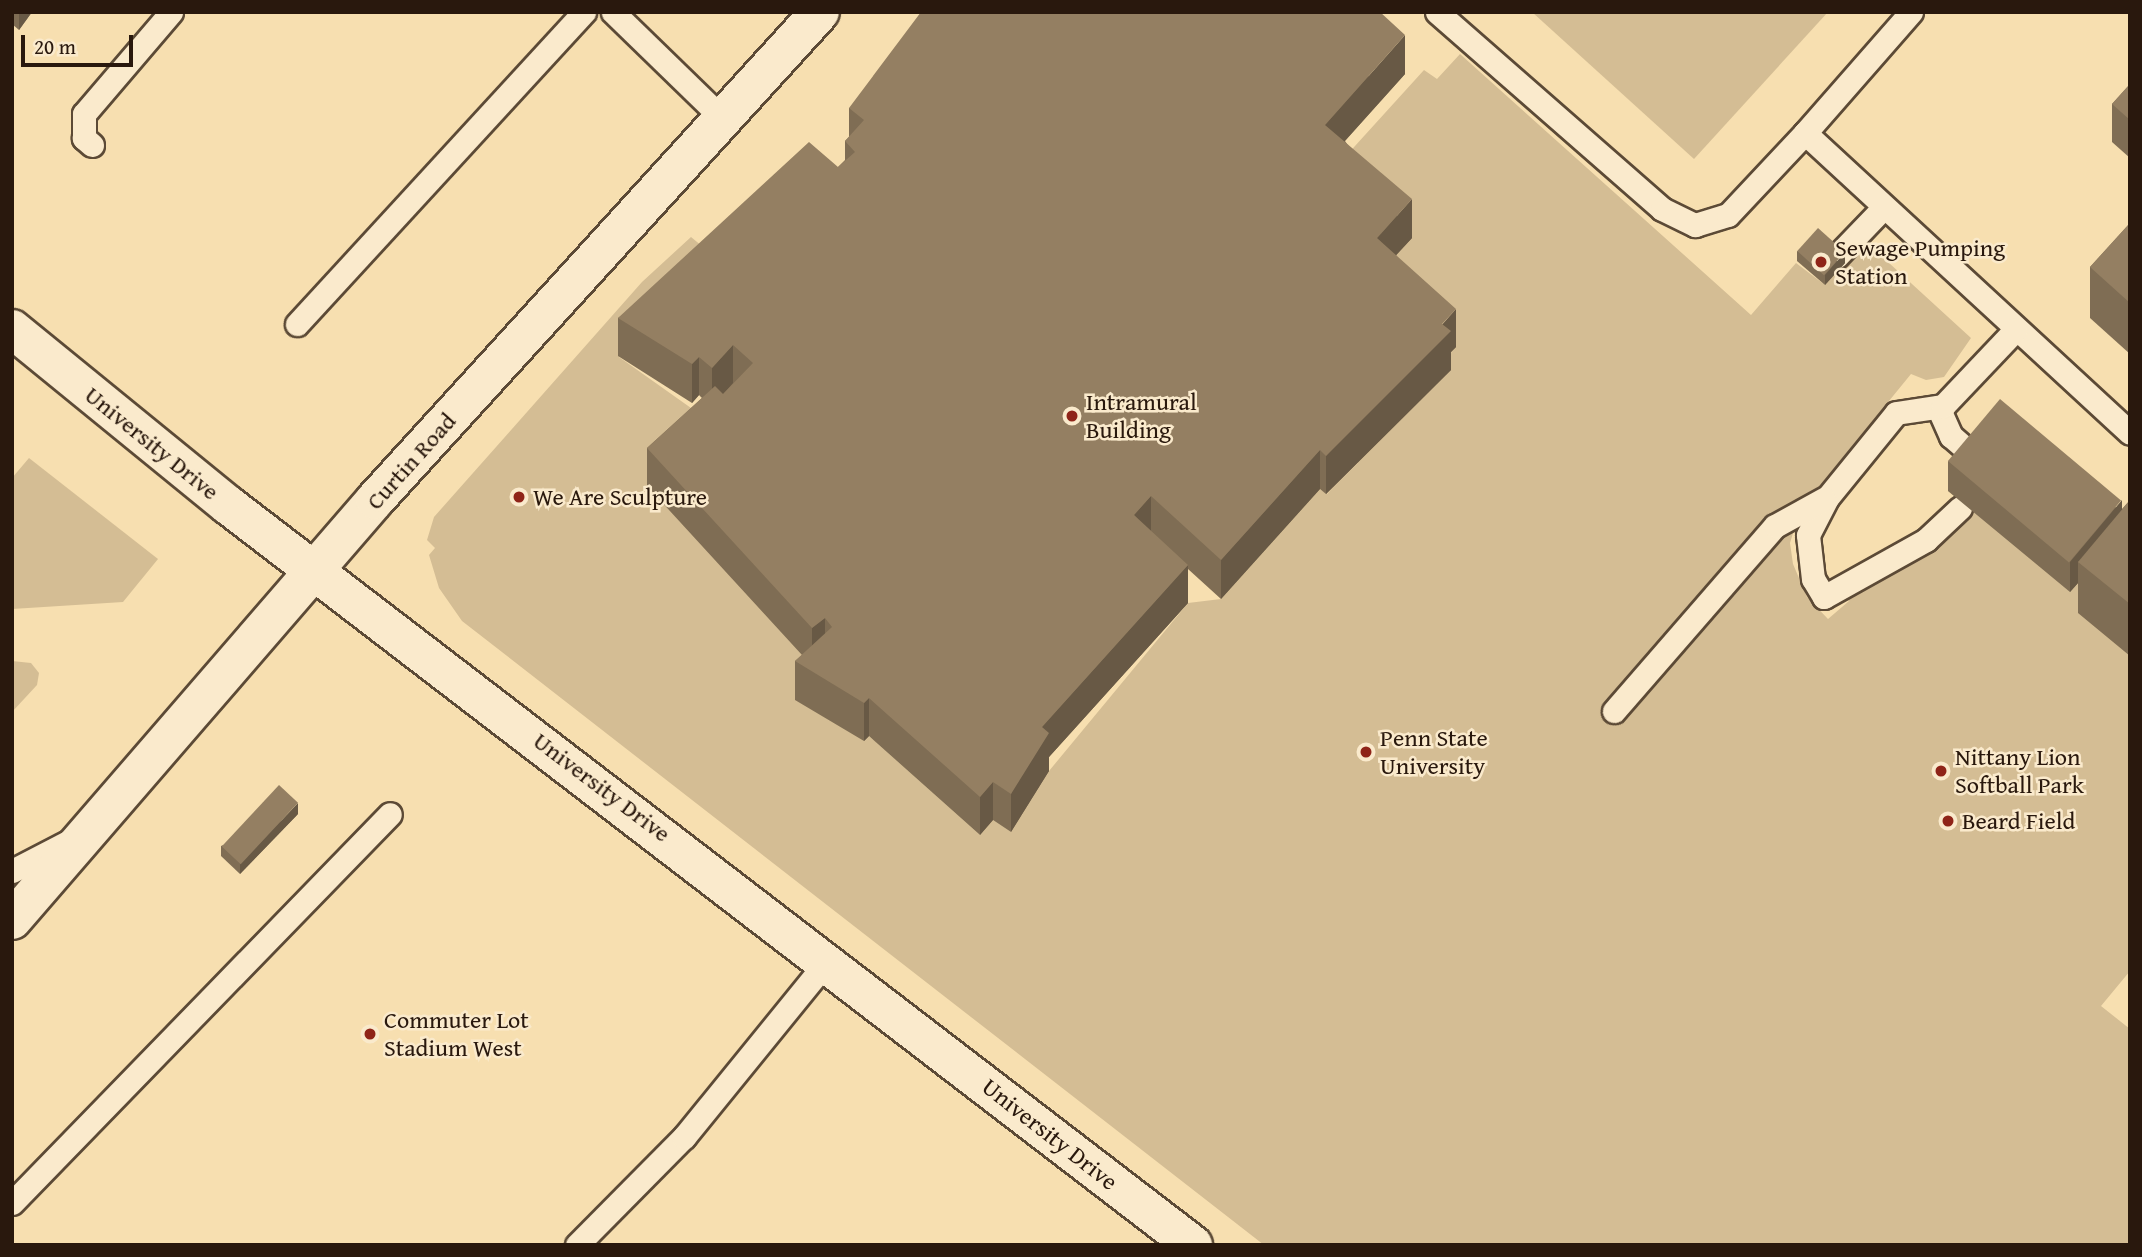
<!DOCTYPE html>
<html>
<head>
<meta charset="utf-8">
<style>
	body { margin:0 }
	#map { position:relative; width:2142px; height:1257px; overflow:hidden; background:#f7dfb0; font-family:"Gentium Book Plus",serif }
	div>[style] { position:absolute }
	.green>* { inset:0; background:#d4bd94 }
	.roads { filter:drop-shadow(2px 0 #5c4a36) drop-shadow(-2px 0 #5c4a36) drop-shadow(0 2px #5c4a36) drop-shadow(0 -2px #5c4a36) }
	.lane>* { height:23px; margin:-11.5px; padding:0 11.5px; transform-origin:11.5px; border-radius:11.5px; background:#faeacc }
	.street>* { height:38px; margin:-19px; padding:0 19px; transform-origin:19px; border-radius:19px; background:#faeacc }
	.secondary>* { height:38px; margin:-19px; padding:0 19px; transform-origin:19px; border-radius:19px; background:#faeacc }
	.wall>* { inset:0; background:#7f6d54 }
	.shaded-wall>* { inset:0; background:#685945 }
	.building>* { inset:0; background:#947f62; transform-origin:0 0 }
	.dots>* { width:19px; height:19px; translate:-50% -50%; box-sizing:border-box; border:4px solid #faeacc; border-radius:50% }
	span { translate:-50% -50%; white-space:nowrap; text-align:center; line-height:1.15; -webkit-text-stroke:5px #faeacc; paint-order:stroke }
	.poi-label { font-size:24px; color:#29180d }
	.left { translate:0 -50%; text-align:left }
	.street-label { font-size:24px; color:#29180d }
	.frame { position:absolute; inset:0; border:14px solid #29180d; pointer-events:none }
	.scale { position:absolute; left:21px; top:35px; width:112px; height:32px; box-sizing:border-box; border:4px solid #29180d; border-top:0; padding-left:9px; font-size:21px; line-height:24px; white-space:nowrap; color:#29180d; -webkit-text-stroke:5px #faeacc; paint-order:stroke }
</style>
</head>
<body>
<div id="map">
	<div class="green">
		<div style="clip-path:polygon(1532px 12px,1828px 12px,1694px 159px)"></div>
		<div style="clip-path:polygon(1460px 54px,1751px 315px,1796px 263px,1825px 285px,1865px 241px,1971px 338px,1944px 377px,1926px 380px,1911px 374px,1800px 510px,1790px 543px,1793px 564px,1807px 597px,1828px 619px,1849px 601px,1845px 597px,1967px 507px,1948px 491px,2000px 429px,2130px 538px,2130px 971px,2101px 1006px,2130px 1029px,2130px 1245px,1264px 1245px,462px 621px,439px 588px,429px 555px,435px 548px,427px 540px,434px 517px,642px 282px,691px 237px,708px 251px,619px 357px,715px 425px,812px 666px,869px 736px,980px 835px,993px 820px,1011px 832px,1049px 771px,1188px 603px,1221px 599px,1320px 489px,1327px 494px,1455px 348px,1377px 276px,1411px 237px,1335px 168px,1424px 70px,1437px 79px)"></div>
		<div style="clip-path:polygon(29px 458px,158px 559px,123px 602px,12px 609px,12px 478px)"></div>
		<div style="clip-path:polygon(12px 661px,31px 663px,39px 673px,37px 685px,12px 712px)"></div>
	</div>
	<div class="roads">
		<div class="lane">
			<div style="left:613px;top:12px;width:155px;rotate:44.2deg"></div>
			<div style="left:1437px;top:12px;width:299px;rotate:41.2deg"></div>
			<div style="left:1662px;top:209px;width:37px;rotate:26deg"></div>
			<div style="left:1695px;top:225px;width:34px;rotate:-17deg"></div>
			<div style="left:1728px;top:215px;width:112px;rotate:-46.8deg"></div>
			<div style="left:1911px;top:12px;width:161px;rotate:131.2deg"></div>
			<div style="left:1805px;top:133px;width:442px;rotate:42.7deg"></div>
			<div style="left:92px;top:145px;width:11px;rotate:-139deg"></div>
			<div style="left:84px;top:138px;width:24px;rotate:-90deg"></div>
			<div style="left:84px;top:114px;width:134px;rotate:-49.5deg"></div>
			<div style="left:1837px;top:256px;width:66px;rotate:-46.2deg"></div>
			<div style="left:297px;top:324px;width:424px;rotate:-47.4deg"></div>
			<div style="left:1938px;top:407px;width:32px;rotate:66deg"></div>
			<div style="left:1951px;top:436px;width:33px;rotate:41deg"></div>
			<div style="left:1960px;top:508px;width:47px;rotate:136.7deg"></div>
			<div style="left:1926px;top:540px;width:117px;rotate:150.8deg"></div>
			<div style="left:1824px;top:597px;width:21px;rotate:-121deg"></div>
			<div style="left:1813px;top:579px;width:44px;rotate:-96.5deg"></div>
			<div style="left:1808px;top:535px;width:42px;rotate:-62.8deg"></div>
			<div style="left:1827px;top:498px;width:109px;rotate:-50.9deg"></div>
			<div style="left:1896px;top:413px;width:48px;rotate:-8.5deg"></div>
			<div style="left:1943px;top:406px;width:105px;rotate:-46.5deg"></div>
			<div style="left:1614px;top:711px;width:245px;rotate:-49deg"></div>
			<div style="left:1775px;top:526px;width:56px;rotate:-28.9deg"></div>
			<div style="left:12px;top:871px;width:63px;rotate:-27.4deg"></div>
			<div style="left:12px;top:1203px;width:542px;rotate:-45.82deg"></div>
			<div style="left:577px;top:1245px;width:152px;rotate:-45.3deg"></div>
			<div style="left:684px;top:1137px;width:227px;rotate:-50.9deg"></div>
		</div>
		<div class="street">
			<div style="left:12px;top:920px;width:555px;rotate:-49.16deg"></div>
			<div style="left:375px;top:500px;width:660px;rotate:-47.64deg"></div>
		</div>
		<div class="secondary">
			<div style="left:12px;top:329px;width:279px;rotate:39.2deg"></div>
			<div style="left:228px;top:505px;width:1216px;rotate:37.48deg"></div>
		</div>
	</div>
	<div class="wall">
		<div style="clip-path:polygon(12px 12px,32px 12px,19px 30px,12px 24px)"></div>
		<div style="clip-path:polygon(1405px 74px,1345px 141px,1412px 238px,1396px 255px,1456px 347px,1451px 352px,1451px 370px,1326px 494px,1320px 489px,1221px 599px,1188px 569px,1188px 603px,1049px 757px,1049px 771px,1011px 832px,993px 820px,980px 835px,869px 736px,864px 741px,795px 700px,795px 661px,802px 655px,647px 486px,647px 448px,702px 398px,699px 395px,692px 403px,618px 356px,618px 318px,838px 167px,845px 160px,845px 141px,849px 137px,849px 108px)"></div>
		<div style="clip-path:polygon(2130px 84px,2130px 158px,2112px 142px,2112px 104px)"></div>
		<div style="clip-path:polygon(2130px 223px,2130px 354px,2090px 318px,2090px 267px)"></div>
		<div style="clip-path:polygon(1797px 251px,1845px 263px,1825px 285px,1797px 261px)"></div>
		<div style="clip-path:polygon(1948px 461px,2122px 509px,2130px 500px,2130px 656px,2078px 613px,2078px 583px,2070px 592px,1948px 491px)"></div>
		<div style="clip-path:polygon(298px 814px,240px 874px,221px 856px,221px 846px)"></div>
	</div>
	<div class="shaded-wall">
		<div style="clip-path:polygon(19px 12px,32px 12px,19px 30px)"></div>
		<div style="clip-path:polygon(1405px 35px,1405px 74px,1325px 163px,1325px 125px)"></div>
		<div style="clip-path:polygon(1412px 199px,1412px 238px,1377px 276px,1377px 238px)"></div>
		<div style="clip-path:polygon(1845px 252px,1845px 263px,1825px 285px,1825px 275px)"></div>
		<div style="clip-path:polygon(1456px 309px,1456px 347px,1451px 352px,1451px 370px,1326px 494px,1326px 456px)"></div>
		<div style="clip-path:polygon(733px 345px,733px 383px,712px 407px,712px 368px)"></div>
		<div style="clip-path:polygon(699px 357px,699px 395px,692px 403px,692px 364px)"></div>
		<div style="clip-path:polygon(1320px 450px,1320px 489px,1221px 599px,1221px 560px)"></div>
		<div style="clip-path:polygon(1151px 496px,1151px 535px,1134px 515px)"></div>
		<div style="clip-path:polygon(2122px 500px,2122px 530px,2078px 562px,2078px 583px,2070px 592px,2070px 562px)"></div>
		<div style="clip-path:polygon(1188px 565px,1188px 603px,1049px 757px,1049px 771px,1011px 832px,1011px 794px,1042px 727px)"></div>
		<div style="clip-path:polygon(825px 618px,825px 657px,812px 667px,812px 628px)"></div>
		<div style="clip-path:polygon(869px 698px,869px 736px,864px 741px,864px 703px)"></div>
		<div style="clip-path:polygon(993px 782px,993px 820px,980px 835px,980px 797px)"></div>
		<div style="clip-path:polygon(298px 803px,298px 814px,240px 874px,240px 864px)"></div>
	</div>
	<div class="building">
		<div style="clip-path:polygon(921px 12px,1380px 12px,1405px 35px,1325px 125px,1412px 199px,1377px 238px,1456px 309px,1442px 324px,1451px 331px,1326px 456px,1320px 450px,1221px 560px,1151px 496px,1134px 515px,1188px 565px,1042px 727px,1049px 733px,1011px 794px,993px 782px,980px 797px,869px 698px,864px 703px,795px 661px,832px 627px,825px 618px,812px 628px,647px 448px,715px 386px,723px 394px,753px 363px,733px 345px,712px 368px,699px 357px,692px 364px,618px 318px,809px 142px,838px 167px,855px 152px,845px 141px,864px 120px,849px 108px)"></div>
		<div style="clip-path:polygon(2130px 84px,2130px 120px,2112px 104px)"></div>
		<div style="clip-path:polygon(2130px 223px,2130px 303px,2090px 267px)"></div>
		<div style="left:1818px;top:228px;width:36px;height:31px;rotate:42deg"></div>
		<div style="left:2000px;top:399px;width:158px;height:81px;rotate:40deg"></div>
		<div style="clip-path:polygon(2130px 500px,2130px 604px,2078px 562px)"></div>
		<div style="left:279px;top:785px;width:26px;height:84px;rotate:43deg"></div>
	</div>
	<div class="dots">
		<div style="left:1821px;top:262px;background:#8f2418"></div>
		<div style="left:1072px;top:416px;background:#8f2418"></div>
		<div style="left:519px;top:497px;background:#8f2418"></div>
		<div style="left:1366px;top:752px;background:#8f2418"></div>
		<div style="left:1941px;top:771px;background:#8f2418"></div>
		<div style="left:1948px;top:821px;background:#8f2418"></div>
		<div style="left:370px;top:1034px;background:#8f2418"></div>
	</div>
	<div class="poi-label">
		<span class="left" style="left:1835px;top:262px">Sewage Pumping<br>Station</span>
		<span class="left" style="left:1086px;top:416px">Intramural<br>Building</span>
		<span class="left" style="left:533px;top:497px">We Are Sculpture</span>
		<span class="left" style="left:1380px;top:752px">Penn State<br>University</span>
		<span class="left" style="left:1955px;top:771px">Nittany Lion<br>Softball Park</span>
		<span class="left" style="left:1962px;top:821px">Beard Field</span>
		<span class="left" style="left:384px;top:1034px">Commuter Lot<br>Stadium West</span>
	</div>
	<div class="street-label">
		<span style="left:152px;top:443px;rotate:39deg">University Drive</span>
		<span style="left:411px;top:461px;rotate:-48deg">Curtin Road</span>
		<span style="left:602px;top:787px;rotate:37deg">University Drive</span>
		<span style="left:1050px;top:1134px;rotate:38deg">University Drive</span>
	</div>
	<div class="frame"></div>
	<div class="scale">20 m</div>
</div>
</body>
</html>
